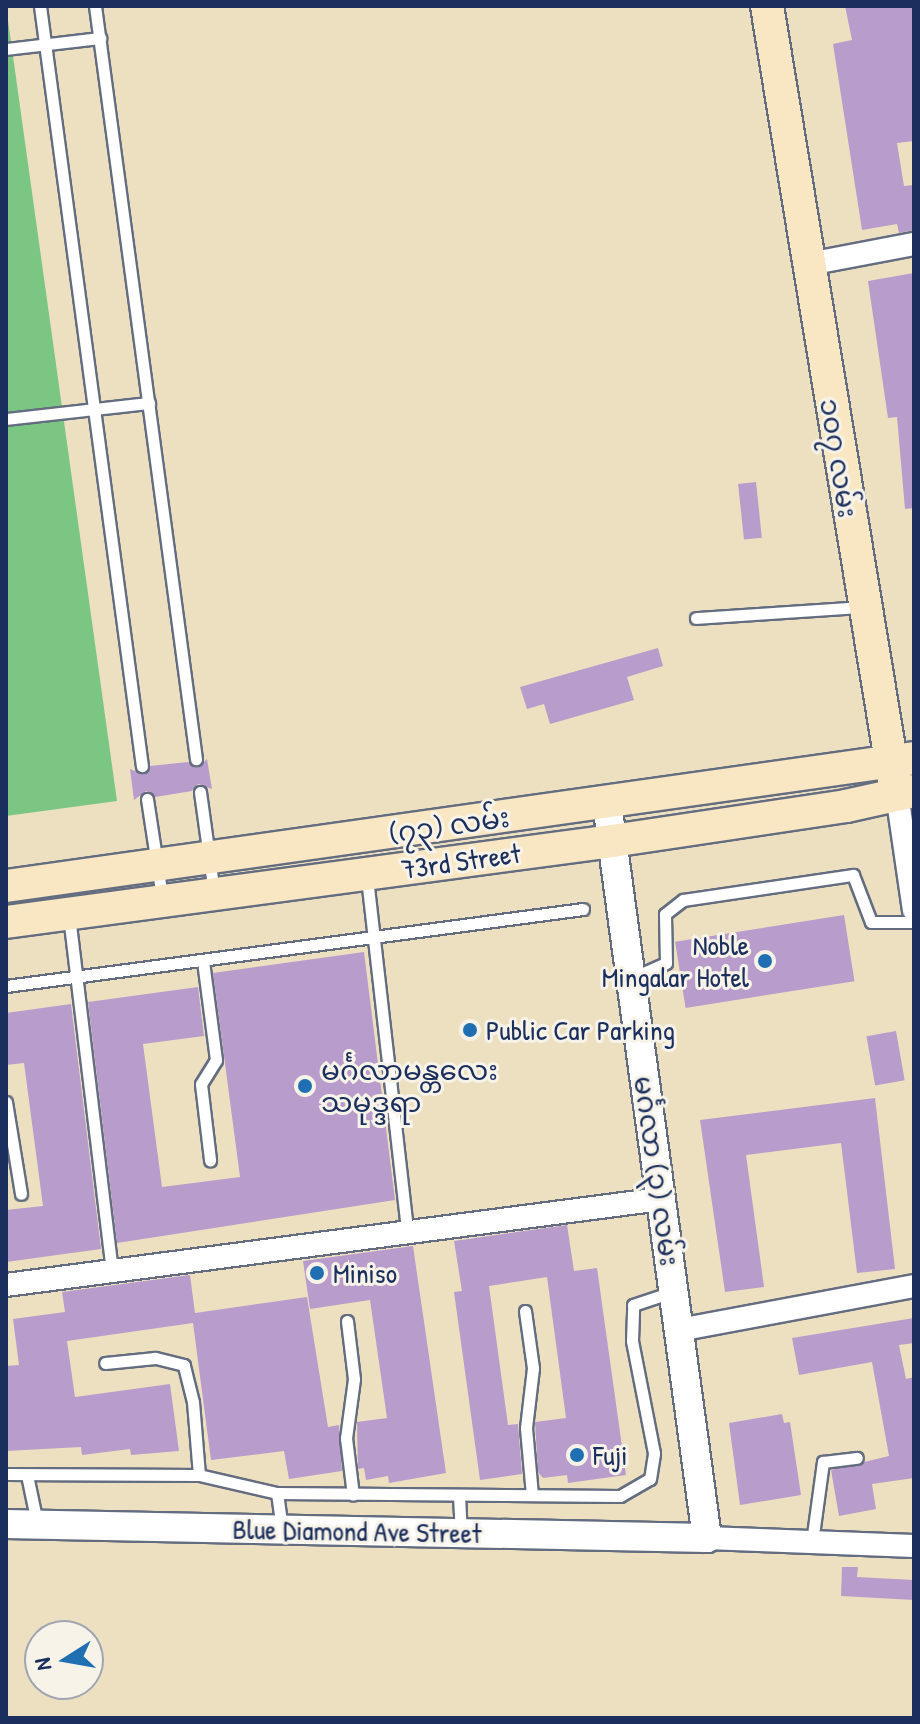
<!DOCTYPE html>
<html>
<head>
<meta charset="utf-8">
<style>
	body { margin:0 }
	#map { position:relative; width:920px; height:1724px; overflow:hidden; background:#ede0c0; font-family:"Patrick Hand","Noto Sans Myanmar",sans-serif }
	div>[style] { position:absolute }
	.green>* { inset:0; background:#7cc683 }
	.building>* { inset:0; background:#b89ccb; transform-origin:0 0 }
	.roads { filter:drop-shadow(2px 0 #646d80) drop-shadow(-2px 0 #646d80) drop-shadow(0 2px #646d80) drop-shadow(0 -2px #646d80) }
	.service>* { height:11px; margin:-5.5px; padding:0 5.5px; transform-origin:5.5px; border-radius:5.5px; background:#fff }
	.minor>* { height:22px; margin:-11px; padding:0 11px; transform-origin:11px; border-radius:11px; background:#fff }
	.tertiary>* { height:28px; margin:-14px; padding:0 14px; transform-origin:14px; border-radius:14px; background:#fff }
	.secondary>* { height:32px; margin:-16px; padding:0 16px; transform-origin:16px; border-radius:16px; background:#f9e7c3 }
	.dots>* { width:22px; height:22px; translate:-50% -50%; box-sizing:border-box; border:4px solid #f7f3e8; border-radius:50% }
	span { translate:-50% -50%; white-space:nowrap; text-align:center; line-height:1.15; -webkit-text-stroke:6px #f7f3e8; paint-order:stroke }
	.street-label { font-size:28px; color:#1b2f5e }
	.poi-label { font-size:28px; color:#1b2f5e }
	.right { translate:-100% -50%; text-align:right }
	.left { translate:0 -50%; text-align:left }
	.frame { position:absolute; inset:0; border:8px solid #1b2f5e; pointer-events:none }
	.north { position:absolute; left:24px; top:1620px; width:80px; height:80px; box-sizing:border-box; background:#f7f3e8; border:2px solid #9fa5b1; border-radius:50%; rotate:259deg; font-size:22px; font-weight:700; line-height:32px; text-align:center; color:#1b2f5e }
	.north::after { content:''; display:block; margin:auto; width:28px; height:36px; background:#1f6fb2; clip-path:polygon(50% 0,100% 100%,50% 72%,0 100%) }
</style>
</head>
<body>
<div id="map">
	<div class="green">
		<div style="clip-path:polygon(6px 6px,117px 801px,6px 816px)"></div>
	</div>
	<div class="building">
		<div style="clip-path:polygon(845px 6px,914px 6px,914px 141px,897px 143px,904px 186px,914px 185px,914px 230px,899px 233px,897px 224px,862px 230px,833px 44px,852px 40px)"></div>
		<div style="clip-path:polygon(914px 273px,914px 508px,905px 509px,897px 417px,888px 418px,868px 281px)"></div>
		<div style="left:756px;top:482px;width:56px;height:18px;rotate:84deg"></div>
		<div style="clip-path:polygon(658px 648px,663px 666px,627px 677px,634px 700px,550px 724px,544px 704px,527px 709px,520px 687px)"></div>
		<div style="clip-path:polygon(207px 759px,212px 789px,198px 784px,192px 791px,155px 797px,146px 791px,134px 800px,130px 769px,142px 774px,150px 766px,188px 762px,198px 767px)"></div>
		<div style="left:844px;top:915px;width:67px;height:171px;rotate:81deg"></div>
		<div style="clip-path:polygon(364px 952px,395px 1200px,117px 1243px,88px 1002px,198px 987px,204px 1036px,143px 1044px,162px 1187px,240px 1177px,213px 973px)"></div>
		<div style="clip-path:polygon(71px 1004px,101px 1249px,6px 1262px,6px 1210px,43px 1206px,24px 1063px,6px 1065px,6px 1013px)"></div>
		<div style="left:896px;top:1031px;width:50px;height:30px;rotate:80deg"></div>
		<div style="clip-path:polygon(875px 1098px,895px 1269px,857px 1273px,841px 1143px,746px 1155px,764px 1287px,725px 1292px,700px 1120px)"></div>
		<div style="clip-path:polygon(567px 1225px,574px 1271px,597px 1268px,626px 1475px,568px 1483px,567px 1475px,543px 1478px,538px 1472px,535px 1422px,566px 1418px,547px 1277px,489px 1286px,508px 1425px,518px 1424px,522px 1474px,480px 1480px,454px 1292px,462px 1291px,454px 1241px)"></div>
		<div style="clip-path:polygon(413px 1246px,446px 1473px,389px 1483px,388px 1476px,366px 1480px,364px 1468px,358px 1469px,357px 1422px,387px 1418px,370px 1300px,310px 1309px,303px 1261px)"></div>
		<div style="clip-path:polygon(190px 1275px,195px 1313px,307px 1297px,328px 1427px,339px 1425px,342px 1471px,289px 1479px,284px 1451px,211px 1460px,193px 1323px,67px 1341px,75px 1397px,170px 1384px,179px 1451px,131px 1455px,130px 1449px,82px 1455px,81px 1447px,6px 1451px,6px 1366px,19px 1365px,13px 1319px,65px 1312px,62px 1292px)"></div>
		<div style="clip-path:polygon(914px 1318px,914px 1343px,899px 1345px,906px 1379px,914px 1377px,914px 1478px,872px 1484px,876px 1509px,839px 1516px,831px 1470px,889px 1456px,872px 1362px,799px 1375px,792px 1338px)"></div>
		<div style="clip-path:polygon(782px 1414px,784px 1423px,790px 1422px,801px 1495px,740px 1505px,729px 1423px)"></div>
		<div style="clip-path:polygon(842px 1567px,858px 1567px,857px 1577px,914px 1580px,914px 1600px,841px 1596px)"></div>
	</div>
	<div class="roads">
		<div class="service">
			<div style="left:40px;top:6px;width:767px;rotate:82.36deg"></div>
			<div style="left:95px;top:6px;width:760px;rotate:82.36deg"></div>
			<div style="left:6px;top:49px;width:95px;rotate:-6.7deg"></div>
			<div style="left:6px;top:419px;width:144px;rotate:-6.4deg"></div>
			<div style="left:696px;top:618px;width:166px;rotate:-3.8deg"></div>
			<div style="left:200px;top:792px;width:102px;rotate:82.1deg"></div>
			<div style="left:147px;top:799px;width:99px;rotate:81.3deg"></div>
			<div style="left:367px;top:878px;width:353px;rotate:83.5deg"></div>
			<div style="left:69px;top:916px;width:356px;rotate:83.1deg"></div>
			<div style="left:203px;top:961px;width:100px;rotate:82.5deg"></div>
			<div style="left:216px;top:1060px;width:28px;rotate:122deg"></div>
			<div style="left:201px;top:1084px;width:77px;rotate:83.2deg"></div>
			<div style="left:632px;top:978px;width:37px;rotate:-24deg"></div>
			<div style="left:666px;top:963px;width:49px;rotate:-91.2deg"></div>
			<div style="left:665px;top:914px;width:23px;rotate:-38deg"></div>
			<div style="left:683px;top:900px;width:172px;rotate:-8.4deg"></div>
			<div style="left:853px;top:875px;width:50px;rotate:69deg"></div>
			<div style="left:871px;top:922px;width:43px"></div>
			<div style="left:6px;top:986px;width:582px;rotate:-7.6deg"></div>
			<div style="left:6px;top:1102px;width:93px;rotate:80.7deg"></div>
			<div style="left:525px;top:1311px;width:58px;rotate:82deg"></div>
			<div style="left:533px;top:1368px;width:60px;rotate:96.7deg"></div>
			<div style="left:526px;top:1428px;width:67px;rotate:84.9deg"></div>
			<div style="left:347px;top:1321px;width:58px;rotate:83.1deg"></div>
			<div style="left:354px;top:1379px;width:60px;rotate:97.7deg"></div>
			<div style="left:346px;top:1438px;width:57px;rotate:83deg"></div>
			<div style="left:6px;top:1474px;width:193px;rotate:0.3deg"></div>
			<div style="left:199px;top:1475px;width:73px;rotate:-94.7deg"></div>
			<div style="left:193px;top:1402px;width:38px;rotate:-104deg"></div>
			<div style="left:184px;top:1365px;width:30px;rotate:-166deg"></div>
			<div style="left:155px;top:1358px;width:50px;rotate:174.3deg"></div>
			<div style="left:27px;top:1475px;width:49px;rotate:78.2deg"></div>
			<div style="left:199px;top:1475px;width:80px;rotate:13deg"></div>
			<div style="left:277px;top:1493px;width:343px;rotate:0.5deg"></div>
			<div style="left:620px;top:1496px;width:34px;rotate:-30deg"></div>
			<div style="left:650px;top:1479px;width:26px;rotate:-81deg"></div>
			<div style="left:654px;top:1453px;width:114px;rotate:-101.1deg"></div>
			<div style="left:632px;top:1341px;width:36px;rotate:-88deg"></div>
			<div style="left:633px;top:1305px;width:41px;rotate:-18.4deg"></div>
			<div style="left:277px;top:1493px;width:35px;rotate:82deg"></div>
			<div style="left:459px;top:1496px;width:35px;rotate:87deg"></div>
			<div style="left:812px;top:1542px;width:81px;rotate:-82.2deg"></div>
			<div style="left:823px;top:1462px;width:34px;rotate:-7deg"></div>
		</div>
		<div class="minor">
			<div style="left:809px;top:264px;width:107px;rotate:-10.8deg"></div>
			<div style="left:897px;top:794px;width:117px;rotate:81.7deg"></div>
			<div style="left:6px;top:1285px;width:661px;rotate:-7.48deg"></div>
			<div style="left:679px;top:1330px;width:239px;rotate:-10.6deg"></div>
			<div style="left:707px;top:1538px;width:207px;rotate:2.2deg"></div>
		</div>
		<div class="tertiary">
			<div style="left:6px;top:1524px;width:701px;rotate:1.14deg"></div>
			<div style="left:707px;top:1538px;width:742px;rotate:-97.75deg"></div>
		</div>
		<div class="secondary">
			<div style="left:767px;top:6px;width:783px;rotate:80.67deg"></div>
			<div style="left:6px;top:886px;width:917px;rotate:-8.02deg"></div>
			<div style="left:6px;top:922px;width:611px;rotate:-7.61deg"></div>
			<div style="left:612px;top:841px;width:237px;rotate:-8.5deg"></div>
			<div style="left:846px;top:806px;width:70px;rotate:-12.4deg"></div>
		</div>
	</div>
	<div class="dots">
		<div style="left:765px;top:961px;background:#1f6fb2"></div>
		<div style="left:470px;top:1030px;background:#1f6fb2"></div>
		<div style="left:305px;top:1086px;background:#1f6fb2"></div>
		<div style="left:317px;top:1273px;background:#1f6fb2"></div>
		<div style="left:577px;top:1455px;background:#1f6fb2"></div>
	</div>
	<div class="street-label">
		<span style="left:839px;top:458px;rotate:81deg">၁၀၇ လမ်း</span>
		<span style="left:449px;top:825px;rotate:-8deg">(၇၃) လမ်း</span>
		<span style="left:461px;top:861px;rotate:-8deg">73rd Street</span>
		<span style="left:657px;top:1171px;rotate:82deg">မင်္ဂလာ (၃) လမ်း</span>
		<span style="left:357px;top:1531px;rotate:1deg">Blue Diamond Ave Street</span>
	</div>
	<div class="poi-label">
		<span class="right" style="left:749px;top:961px">Noble<br>Mingalar Hotel</span>
		<span class="left" style="left:486px;top:1030px">Public Car Parking</span>
		<span class="left" style="left:321px;top:1086px">မင်္ဂလာမန္တလေး<br>သမုဒ္ဒရာ</span>
		<span class="left" style="left:333px;top:1273px">Miniso</span>
		<span class="left" style="left:593px;top:1455px">Fuji</span>
	</div>
	<div class="frame"></div>
	<div class="north">N</div>
</div>
</body>
</html>
